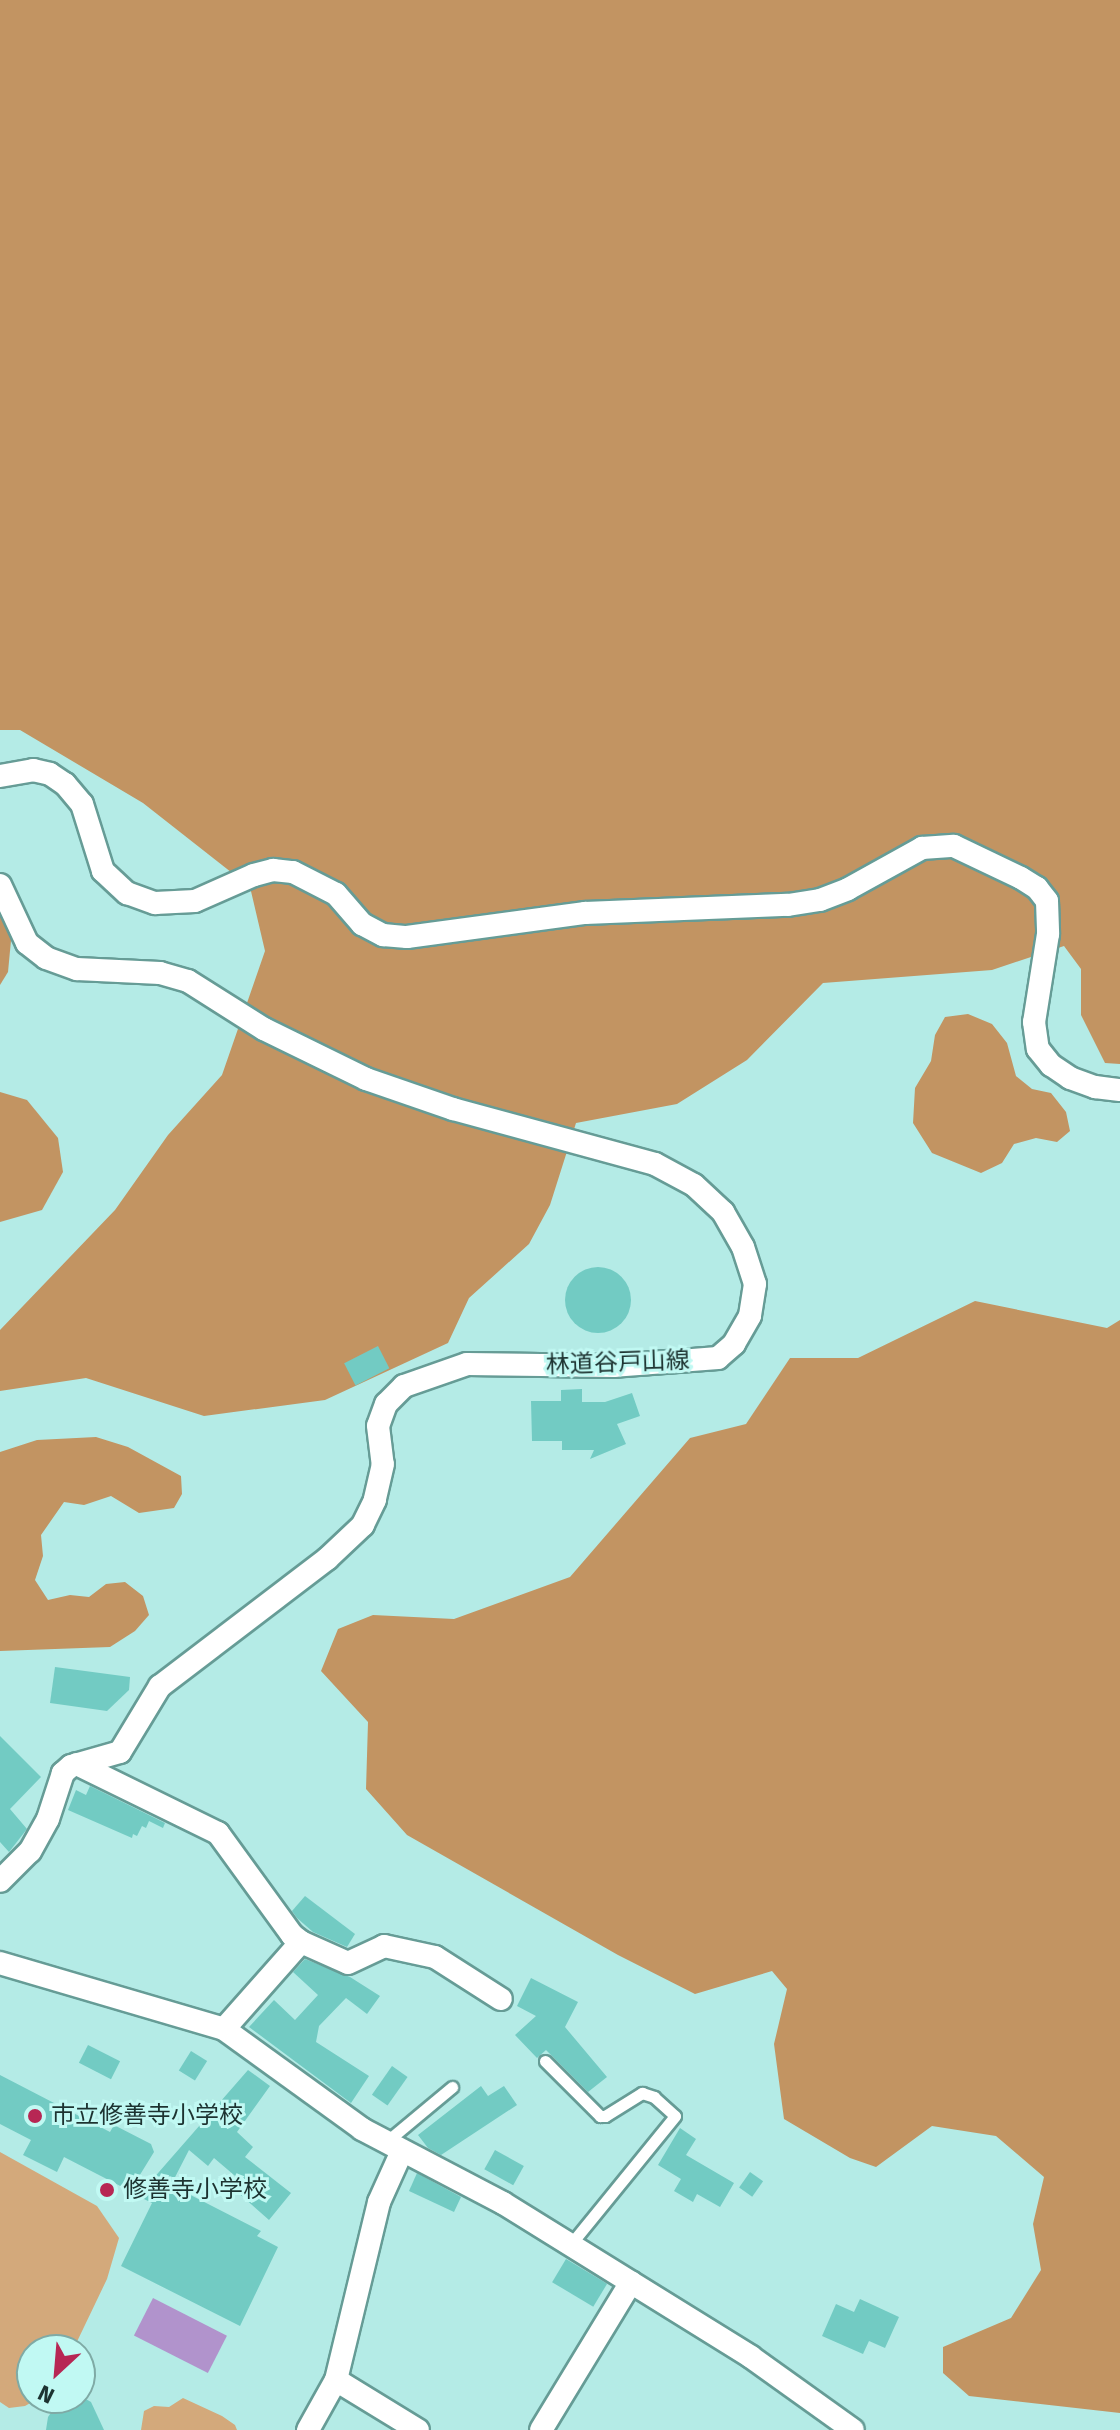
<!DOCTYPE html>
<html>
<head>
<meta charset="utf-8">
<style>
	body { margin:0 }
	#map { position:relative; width:1120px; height:2430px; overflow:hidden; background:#b4ebe6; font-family:"Fira Sans","Noto Sans JP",sans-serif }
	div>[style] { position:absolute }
	.green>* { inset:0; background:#d3a97b }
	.forest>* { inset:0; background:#c29462 }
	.water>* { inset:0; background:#b193cc; transform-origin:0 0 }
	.building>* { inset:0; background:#72cbc3; transform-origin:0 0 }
	.round { border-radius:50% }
	.roads { filter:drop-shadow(2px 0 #669c96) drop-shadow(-2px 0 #669c96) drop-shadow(0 2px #669c96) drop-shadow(0 -2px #669c96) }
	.service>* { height:11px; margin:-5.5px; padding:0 5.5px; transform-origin:5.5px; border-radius:5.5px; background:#fff }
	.minor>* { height:22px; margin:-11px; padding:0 11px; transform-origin:11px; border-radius:11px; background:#fff }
	.dots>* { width:22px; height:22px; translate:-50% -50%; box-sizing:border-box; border:4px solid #c1f9f3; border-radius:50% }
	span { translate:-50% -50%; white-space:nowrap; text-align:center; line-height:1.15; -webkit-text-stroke:6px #c1f9f3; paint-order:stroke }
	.street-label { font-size:24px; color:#1d3331 }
	.poi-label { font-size:24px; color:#1d3331 }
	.left { translate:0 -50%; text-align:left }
	.north { position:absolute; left:16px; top:2334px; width:80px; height:80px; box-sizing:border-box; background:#c1f9f3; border:2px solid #7faaa5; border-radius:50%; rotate:206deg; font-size:22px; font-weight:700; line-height:32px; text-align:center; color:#1d3331 }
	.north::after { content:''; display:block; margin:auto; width:28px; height:36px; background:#b72754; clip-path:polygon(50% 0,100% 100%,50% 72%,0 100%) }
</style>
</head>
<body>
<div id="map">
	<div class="green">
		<div style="clip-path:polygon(0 2152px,97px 2206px,119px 2238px,107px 2279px,73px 2350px,32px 2350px,32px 2398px,39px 2398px,25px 2406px,9px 2408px,0 2402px)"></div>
		<div style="clip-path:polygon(183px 2398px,222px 2416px,235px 2425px,237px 2430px,141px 2430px,144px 2411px,154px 2406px,169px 2407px)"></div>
	</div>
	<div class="forest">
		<div style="clip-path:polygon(0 0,1120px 0,1120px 1064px,1105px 1063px,1081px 1015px,1081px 969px,1064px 946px,992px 970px,823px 983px,747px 1060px,677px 1104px,576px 1123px,550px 1205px,529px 1244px,469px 1298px,448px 1343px,325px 1400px,204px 1416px,86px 1378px,0 1391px,0 1330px,115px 1210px,168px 1135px,222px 1075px,265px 951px,250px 887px,143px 803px,20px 730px,0 730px)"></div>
		<div style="clip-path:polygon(0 906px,12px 930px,8px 972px,0 985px)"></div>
		<div style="clip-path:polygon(968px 1014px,992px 1024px,1007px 1043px,1016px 1076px,1032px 1089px,1051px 1093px,1066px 1112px,1070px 1131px,1057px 1142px,1036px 1138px,1014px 1144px,1002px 1163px,981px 1173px,932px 1153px,913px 1123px,915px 1088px,931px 1061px,935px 1035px,945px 1017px)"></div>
		<div style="clip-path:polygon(0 1092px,27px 1100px,58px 1138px,63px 1172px,42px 1210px,0 1222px)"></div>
		<div style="clip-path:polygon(975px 1301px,1107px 1328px,1120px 1320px,1120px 2413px,969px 2396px,943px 2373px,943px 2347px,1011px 2318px,1041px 2270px,1033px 2224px,1044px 2177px,996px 2136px,932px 2126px,876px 2167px,850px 2158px,784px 2119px,774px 2044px,787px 1989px,772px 1971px,695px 1994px,618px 1955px,407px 1835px,366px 1789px,368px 1722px,321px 1671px,338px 1629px,373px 1615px,454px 1619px,570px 1577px,690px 1438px,746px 1424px,790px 1358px,858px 1358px)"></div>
		<div style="clip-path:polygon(96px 1437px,128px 1447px,181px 1476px,182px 1494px,174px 1508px,139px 1513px,111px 1496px,84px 1505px,64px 1502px,41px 1535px,43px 1556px,35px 1580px,48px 1600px,70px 1595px,89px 1597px,106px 1584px,125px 1582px,143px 1596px,149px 1615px,135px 1631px,110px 1647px,0 1651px,0 1452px,37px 1440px)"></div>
	</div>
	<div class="water">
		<div style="left:153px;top:2298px;width:83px;height:42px;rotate:27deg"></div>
	</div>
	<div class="building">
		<div class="round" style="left:565px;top:1267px;width:66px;height:66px"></div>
		<div style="left:378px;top:1346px;width:25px;height:38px;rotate:63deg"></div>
		<div style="clip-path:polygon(582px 1389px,582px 1402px,605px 1402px,632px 1393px,640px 1416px,617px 1424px,626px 1444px,590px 1459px,594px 1450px,562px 1450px,562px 1441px,532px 1441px,531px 1401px,561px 1401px,561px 1390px)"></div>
		<div style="clip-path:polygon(55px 1667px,130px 1677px,129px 1690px,107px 1711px,50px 1703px)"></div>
		<div style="clip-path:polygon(0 1736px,41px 1777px,10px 1809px,27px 1829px,9px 1852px,0 1842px)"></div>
		<div style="clip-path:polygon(90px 1786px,165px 1823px,163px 1828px,149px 1821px,146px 1828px,142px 1826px,137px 1836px,133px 1834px,132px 1838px,68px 1810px,76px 1790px,86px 1795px)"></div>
		<div style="clip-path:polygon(305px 1896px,355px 1934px,347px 1947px,313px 1932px,297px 1918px,292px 1911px)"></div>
		<div style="clip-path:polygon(305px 1959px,350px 1977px,380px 1996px,367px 2014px,346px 1998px,319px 2026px,316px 2042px,369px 2076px,351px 2103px,249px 2027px,274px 2000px,295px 2020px,318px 1995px,293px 1972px)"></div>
		<div style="clip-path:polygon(531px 1978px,578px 2002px,565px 2027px,607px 2077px,588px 2092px,546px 2050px,537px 2058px,515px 2035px,536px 2016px,517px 2006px)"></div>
		<div style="left:88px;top:2045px;width:36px;height:20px;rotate:27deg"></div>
		<div style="left:191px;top:2051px;width:19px;height:23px;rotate:32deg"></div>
		<div style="left:392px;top:2066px;width:19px;height:35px;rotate:35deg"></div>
		<div style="clip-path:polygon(248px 2070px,270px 2086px,237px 2132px,253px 2147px,245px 2157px,291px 2193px,269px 2220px,234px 2189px,241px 2181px,214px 2158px,208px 2166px,189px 2150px,171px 2185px,261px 2231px,257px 2236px,278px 2247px,240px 2326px,121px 2266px,152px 2203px,138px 2196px)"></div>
		<div style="clip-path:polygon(0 2075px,110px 2132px,114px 2125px,151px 2144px,154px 2152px,130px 2191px,64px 2157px,57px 2172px,23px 2155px,31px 2140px,0 2124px)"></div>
		<div style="clip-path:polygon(481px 2086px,488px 2096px,504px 2086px,517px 2105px,441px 2155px,428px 2148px,418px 2135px)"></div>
		<div style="clip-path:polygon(680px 2128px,696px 2139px,686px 2155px,734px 2183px,720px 2207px,697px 2194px,693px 2202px,674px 2191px,681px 2179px,658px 2165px)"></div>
		<div style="left:495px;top:2150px;width:33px;height:22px;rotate:29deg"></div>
		<div style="left:750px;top:2172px;width:16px;height:19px;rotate:35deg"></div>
		<div style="clip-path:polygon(417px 2173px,461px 2197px,454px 2212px,409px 2191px)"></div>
		<div style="left:566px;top:2259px;width:48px;height:27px;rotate:31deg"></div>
		<div style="clip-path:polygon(860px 2299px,899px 2317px,885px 2348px,869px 2341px,863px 2354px,822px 2336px,836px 2304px,854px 2312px)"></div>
		<div style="clip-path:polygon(61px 2398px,84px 2398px,91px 2402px,104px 2430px,46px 2430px,48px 2417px)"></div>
	</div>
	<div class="roads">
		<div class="service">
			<div style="left:545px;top:2061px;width:78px;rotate:45deg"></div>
			<div style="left:600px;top:2116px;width:5px"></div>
			<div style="left:605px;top:2116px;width:44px;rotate:-31.9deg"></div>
			<div style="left:642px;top:2093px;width:13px;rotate:18deg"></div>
			<div style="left:654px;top:2097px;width:28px;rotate:42deg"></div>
			<div style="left:675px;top:2116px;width:166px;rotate:129.1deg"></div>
			<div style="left:386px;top:2142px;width:86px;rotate:-39.8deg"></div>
		</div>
		<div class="minor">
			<div style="left:0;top:776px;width:34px;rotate:-10deg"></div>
			<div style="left:33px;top:770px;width:17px;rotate:13deg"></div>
			<div style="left:50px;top:774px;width:18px;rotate:34deg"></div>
			<div style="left:65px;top:784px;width:26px;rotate:50deg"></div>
			<div style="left:82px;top:804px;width:70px;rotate:72.6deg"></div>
			<div style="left:103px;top:871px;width:33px;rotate:43deg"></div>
			<div style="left:127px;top:893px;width:30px;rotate:20deg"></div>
			<div style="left:155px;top:903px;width:40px;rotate:-2.9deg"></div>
			<div style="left:195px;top:901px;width:64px;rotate:-23.8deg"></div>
			<div style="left:254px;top:875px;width:20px;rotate:-15deg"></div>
			<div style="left:273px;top:870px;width:20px;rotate:6deg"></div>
			<div style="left:293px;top:872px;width:48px;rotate:27.1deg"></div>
			<div style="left:336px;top:894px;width:40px;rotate:49deg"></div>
			<div style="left:362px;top:924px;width:24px;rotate:28deg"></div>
			<div style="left:383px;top:935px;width:24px;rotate:5deg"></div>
			<div style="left:407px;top:937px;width:180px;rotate:-7.7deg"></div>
			<div style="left:585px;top:913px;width:203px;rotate:-2.3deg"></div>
			<div style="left:788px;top:905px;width:32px;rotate:-9deg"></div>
			<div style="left:820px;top:900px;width:30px;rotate:-21deg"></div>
			<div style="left:848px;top:889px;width:85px;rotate:-29deg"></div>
			<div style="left:922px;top:848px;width:32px;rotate:-4deg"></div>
			<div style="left:954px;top:846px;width:74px;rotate:25.5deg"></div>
			<div style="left:1021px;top:878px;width:19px;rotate:32deg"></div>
			<div style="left:1037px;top:888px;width:16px;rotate:52deg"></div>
			<div style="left:1047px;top:901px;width:33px;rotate:88deg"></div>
			<div style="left:1048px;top:934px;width:89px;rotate:99deg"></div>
			<div style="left:1034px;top:1022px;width:27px;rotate:82deg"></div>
			<div style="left:1038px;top:1049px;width:21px;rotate:51deg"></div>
			<div style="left:1051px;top:1065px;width:23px;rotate:34deg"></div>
			<div style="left:1070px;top:1078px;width:27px;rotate:20deg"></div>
			<div style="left:1095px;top:1087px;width:25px;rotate:7deg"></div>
			<div style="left:0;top:885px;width:64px;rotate:65deg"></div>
			<div style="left:27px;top:943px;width:24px;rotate:38deg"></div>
			<div style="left:46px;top:958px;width:33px;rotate:20deg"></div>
			<div style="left:77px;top:969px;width:83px;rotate:2.8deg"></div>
			<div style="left:160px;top:973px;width:29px;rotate:16deg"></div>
			<div style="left:188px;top:981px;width:90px;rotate:32.3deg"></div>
			<div style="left:264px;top:1029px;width:114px;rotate:26.1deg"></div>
			<div style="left:366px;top:1079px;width:92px;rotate:19deg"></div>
			<div style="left:453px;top:1109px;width:209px;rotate:15.2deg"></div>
			<div style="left:655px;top:1164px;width:44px;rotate:28.3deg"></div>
			<div style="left:694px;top:1185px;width:40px;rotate:43deg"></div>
			<div style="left:723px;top:1212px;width:40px;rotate:60.3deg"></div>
			<div style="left:743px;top:1247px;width:39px;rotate:72deg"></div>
			<div style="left:755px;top:1284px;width:32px;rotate:99deg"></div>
			<div style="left:750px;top:1316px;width:32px;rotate:120deg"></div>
			<div style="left:734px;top:1344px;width:21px;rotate:139deg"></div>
			<div style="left:718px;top:1358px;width:103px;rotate:175.6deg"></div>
			<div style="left:615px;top:1366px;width:148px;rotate:-179.2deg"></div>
			<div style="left:467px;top:1364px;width:67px;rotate:160.8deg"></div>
			<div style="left:404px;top:1386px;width:25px;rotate:135deg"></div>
			<div style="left:386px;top:1404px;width:23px;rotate:110deg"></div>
			<div style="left:378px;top:1426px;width:38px;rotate:83deg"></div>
			<div style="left:383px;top:1464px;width:37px;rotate:103deg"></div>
			<div style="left:375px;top:1500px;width:28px;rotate:116deg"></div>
			<div style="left:363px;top:1525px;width:50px;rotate:136.6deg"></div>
			<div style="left:327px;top:1559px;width:210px;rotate:142.7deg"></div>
			<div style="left:160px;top:1686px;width:77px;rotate:121.2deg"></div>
			<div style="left:120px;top:1752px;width:51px;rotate:164.1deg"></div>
			<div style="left:71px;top:1766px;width:11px;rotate:139deg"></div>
			<div style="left:63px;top:1773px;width:48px;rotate:108.1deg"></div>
			<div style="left:48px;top:1819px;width:37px;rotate:119deg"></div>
			<div style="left:30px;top:1851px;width:42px;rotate:135deg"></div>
			<div style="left:77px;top:1764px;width:157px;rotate:26.1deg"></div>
			<div style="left:218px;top:1833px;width:126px;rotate:54deg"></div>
			<div style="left:292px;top:1935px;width:11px;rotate:38deg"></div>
			<div style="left:301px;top:1942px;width:116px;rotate:131.5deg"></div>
			<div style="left:301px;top:1942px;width:51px;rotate:24.1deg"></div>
			<div style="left:348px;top:1963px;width:40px;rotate:-25deg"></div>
			<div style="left:384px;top:1946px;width:52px;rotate:12.2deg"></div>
			<div style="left:435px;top:1957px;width:78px;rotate:32.5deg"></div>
			<div style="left:0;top:1963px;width:234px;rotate:16.4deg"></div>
			<div style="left:224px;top:2029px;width:170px;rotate:35.9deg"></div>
			<div style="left:362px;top:2129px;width:159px;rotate:27.7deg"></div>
			<div style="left:503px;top:2203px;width:292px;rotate:31.8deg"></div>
			<div style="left:751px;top:2357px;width:125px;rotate:35.6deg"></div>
			<div style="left:336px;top:2380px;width:96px;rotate:31.4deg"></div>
			<div style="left:308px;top:2430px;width:57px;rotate:-60.8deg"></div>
			<div style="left:336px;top:2380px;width:183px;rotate:-76.4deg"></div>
			<div style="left:379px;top:2202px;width:56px;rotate:-65.7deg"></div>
			<div style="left:541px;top:2430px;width:173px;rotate:-58.7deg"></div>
		</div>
	</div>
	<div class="dots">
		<div style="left:35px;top:2116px;background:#b72754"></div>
		<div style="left:107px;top:2190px;background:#b72754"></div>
	</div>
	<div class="street-label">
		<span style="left:618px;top:1363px;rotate:-2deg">林道谷戸山線</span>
	</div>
	<div class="poi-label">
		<span class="left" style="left:51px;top:2116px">市立修善寺小学校</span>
		<span class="left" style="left:123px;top:2190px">修善寺小学校</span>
	</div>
	<div class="north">N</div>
</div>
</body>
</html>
